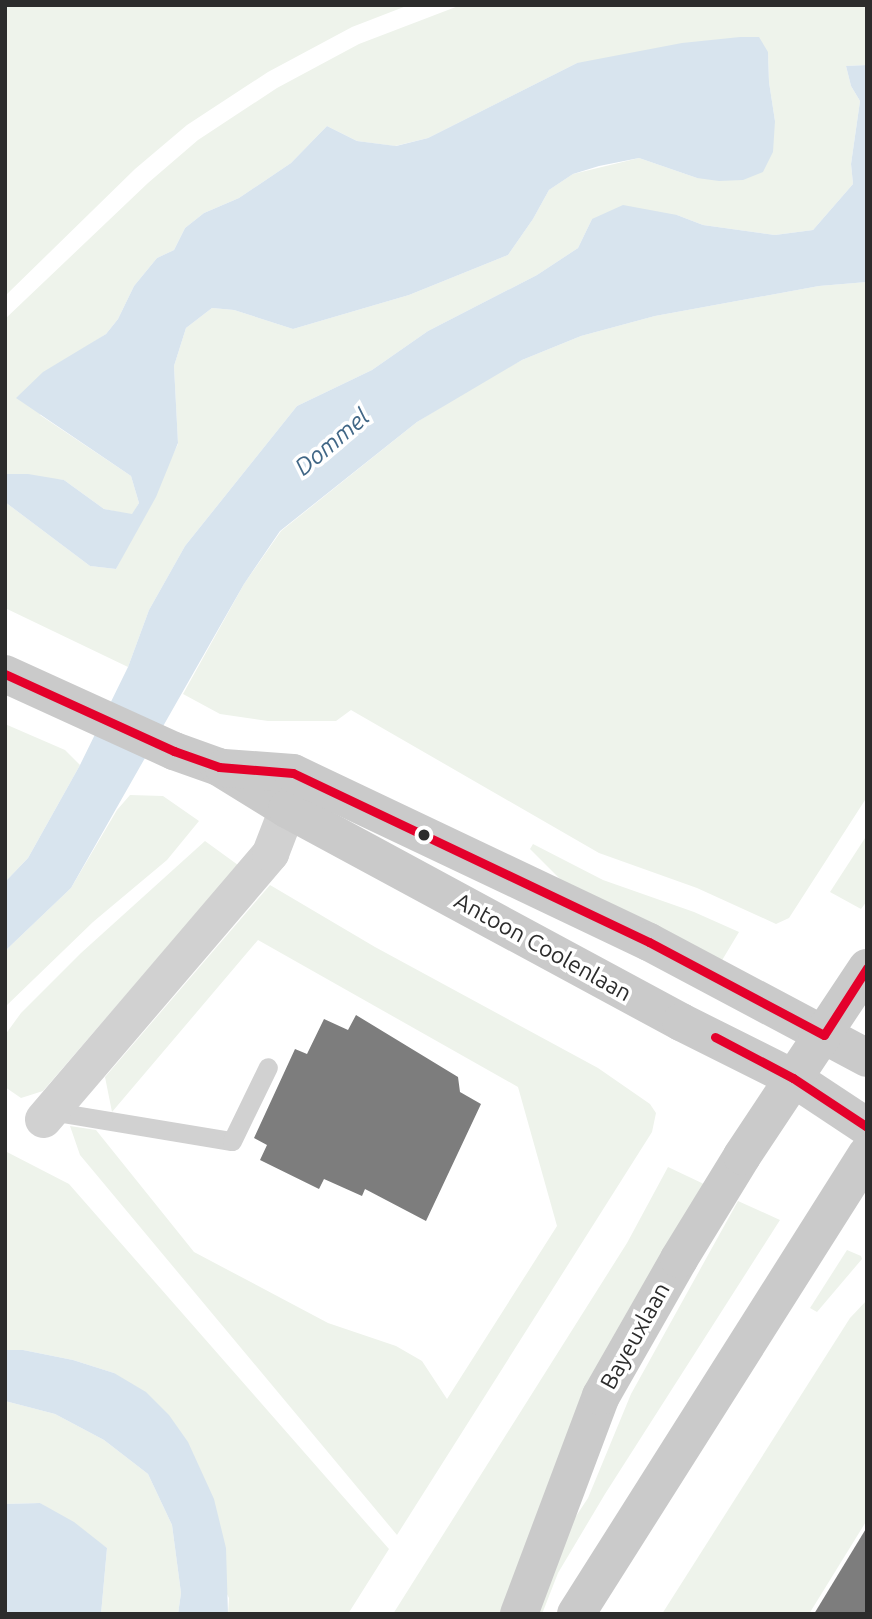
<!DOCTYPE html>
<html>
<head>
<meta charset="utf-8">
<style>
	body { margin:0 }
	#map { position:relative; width:872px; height:1619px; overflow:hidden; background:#fff; font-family:Ubuntu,sans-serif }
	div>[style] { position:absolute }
	.green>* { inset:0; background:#eef3eb }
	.water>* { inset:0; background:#d8e4ee }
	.building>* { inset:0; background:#7d7d7d }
	.lane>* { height:19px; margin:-9.5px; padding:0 9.5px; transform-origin:9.5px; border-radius:9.5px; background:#d1d1d1 }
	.street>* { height:37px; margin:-18.5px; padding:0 18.5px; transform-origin:18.5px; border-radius:18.5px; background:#d1d1d1 }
	.secondary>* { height:38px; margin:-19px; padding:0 19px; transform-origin:19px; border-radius:19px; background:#cacaca }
	.bus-1>* { height:9px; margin:-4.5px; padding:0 4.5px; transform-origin:4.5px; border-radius:4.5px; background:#e4002b }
	.dots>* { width:19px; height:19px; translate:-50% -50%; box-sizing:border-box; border:4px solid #fff; border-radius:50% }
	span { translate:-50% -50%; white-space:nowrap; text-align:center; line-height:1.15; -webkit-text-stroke:7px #fff; paint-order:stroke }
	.street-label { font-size:23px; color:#2c2c2c }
	.water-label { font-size:24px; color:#416786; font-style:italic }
	.frame { position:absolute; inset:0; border:7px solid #2c2c2c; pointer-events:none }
</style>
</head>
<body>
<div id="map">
	<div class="green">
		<div style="clip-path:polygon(5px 5px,409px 5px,352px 27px,268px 72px,187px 125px,135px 169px,5px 296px)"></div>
		<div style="clip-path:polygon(461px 5px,867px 5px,867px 65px,846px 66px,851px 86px,860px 101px,851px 164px,853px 184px,813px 230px,775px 235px,703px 225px,677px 215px,592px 219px,578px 248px,537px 275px,428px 331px,372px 370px,297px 406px,185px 546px,149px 610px,128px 667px,5px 608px,5px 502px,90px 566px,116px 569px,178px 444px,174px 366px,186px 328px,212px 308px,234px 310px,293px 329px,409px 295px,508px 255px,533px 219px,549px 190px,573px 174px,639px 158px,697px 178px,775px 121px,769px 82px,768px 52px,577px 63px,428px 138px,395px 146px,357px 141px,327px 126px,291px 163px,239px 198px,204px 213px,185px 228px,174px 250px,157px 258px,134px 286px,118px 319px,106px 334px,78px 352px,40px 415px,131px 476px,139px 503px,132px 515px,104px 509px,64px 480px,5px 474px,5px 319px,148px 183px,198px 140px,277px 88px,359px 44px)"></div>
		<div style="clip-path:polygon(867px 282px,867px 797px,789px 918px,776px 924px,697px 888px,599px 853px,351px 710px,336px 721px,268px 721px,220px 714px,183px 694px,244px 584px,281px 531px,417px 422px,485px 380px,522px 360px,581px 336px,655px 316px,819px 286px)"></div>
		<div style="clip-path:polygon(5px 724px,65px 750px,80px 765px,28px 858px,5px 882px)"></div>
		<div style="clip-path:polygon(130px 795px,163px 796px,199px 821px,167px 860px,93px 922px,5px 1007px,5px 951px,71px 888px,117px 810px)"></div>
		<div style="clip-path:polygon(867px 835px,867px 901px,861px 909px,830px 892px)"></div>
		<div style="clip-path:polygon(205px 841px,238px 865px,43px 1091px,21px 1098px,5px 1087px,5px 1035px,21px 1013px,81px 953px)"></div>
		<div style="clip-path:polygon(533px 844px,603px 880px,694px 912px,739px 932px,721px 962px,565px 884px,530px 849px)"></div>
		<div style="clip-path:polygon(270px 885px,375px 947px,598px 1068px,650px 1104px,656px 1113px,652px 1132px,397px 1535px,80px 1155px,70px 1126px,96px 1130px,194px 1252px,328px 1323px,396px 1346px,422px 1361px,447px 1399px,557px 1226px,518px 1087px,258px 940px,112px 1112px,105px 1077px)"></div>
		<div style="clip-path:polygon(5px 1151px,69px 1184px,389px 1549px,348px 1614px,228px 1614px,229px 1598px,114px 1373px,73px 1360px,23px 1350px,5px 1350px)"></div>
		<div style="clip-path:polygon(668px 1167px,706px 1185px,510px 1614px,393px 1614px,627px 1243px)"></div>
		<div style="clip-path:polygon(738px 1201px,780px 1220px,605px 1494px,558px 1573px,542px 1614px,531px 1614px,553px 1551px,588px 1498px,631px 1394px)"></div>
		<div style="clip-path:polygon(847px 1250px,861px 1256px,862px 1259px,817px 1312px,810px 1308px)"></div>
		<div style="clip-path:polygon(867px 1300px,867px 1520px,809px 1614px,662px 1614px,850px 1318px)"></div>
		<div style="clip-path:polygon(5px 1401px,55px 1414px,104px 1440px,148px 1474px,172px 1525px,181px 1593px,178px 1614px,101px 1614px,107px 1548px,40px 1503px,5px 1504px)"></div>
	</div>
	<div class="water">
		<div style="clip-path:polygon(740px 37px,759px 37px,768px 52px,769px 82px,775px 121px,773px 152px,763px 172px,743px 180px,719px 181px,697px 178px,639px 158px,599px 166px,573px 174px,549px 190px,533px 219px,508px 255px,409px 295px,293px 329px,234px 310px,212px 308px,186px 328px,174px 366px,178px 443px,156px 497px,116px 569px,90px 566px,5px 502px,5px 474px,28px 474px,64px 480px,104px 509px,132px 514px,139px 503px,131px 476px,16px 398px,43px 372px,106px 334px,118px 319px,134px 286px,157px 258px,174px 250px,185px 228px,204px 213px,239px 198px,291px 163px,327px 126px,357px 141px,396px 146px,428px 138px,577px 63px,682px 43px)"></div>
		<div style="clip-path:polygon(867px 65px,867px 282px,819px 286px,655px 316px,581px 336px,522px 360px,417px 422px,280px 531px,244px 584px,71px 888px,5px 951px,5px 882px,28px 858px,80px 765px,128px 667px,149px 610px,185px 546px,297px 406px,372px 370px,428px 331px,537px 275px,578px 248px,592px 219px,623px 205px,677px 215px,703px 225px,775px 235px,813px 230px,853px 184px,851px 164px,860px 101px,851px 86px,846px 66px)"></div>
		<div style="clip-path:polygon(5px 1350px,23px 1350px,73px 1360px,114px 1373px,146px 1392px,169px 1415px,188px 1442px,214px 1499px,226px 1548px,228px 1614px,178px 1614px,181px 1593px,172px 1525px,148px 1474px,104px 1440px,55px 1414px,5px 1401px)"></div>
		<div style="clip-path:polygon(40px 1503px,74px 1522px,107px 1548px,101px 1614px,5px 1614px,5px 1504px)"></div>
	</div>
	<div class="building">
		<div style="clip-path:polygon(356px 1015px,458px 1077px,460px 1092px,481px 1104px,426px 1221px,365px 1189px,362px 1196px,324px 1179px,319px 1189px,260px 1160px,267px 1145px,254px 1138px,295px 1049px,307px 1054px,324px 1019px,348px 1030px)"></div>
		<div style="clip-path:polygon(867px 1527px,867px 1614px,814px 1614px)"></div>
	</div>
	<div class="lane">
		<div style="left:50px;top:1111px;width:184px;rotate:9.4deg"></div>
		<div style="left:232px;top:1141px;width:82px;rotate:-64.1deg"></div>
	</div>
	<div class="street">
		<div style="left:43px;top:1119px;width:350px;rotate:-49.5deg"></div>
		<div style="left:270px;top:853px;width:47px;rotate:-68.9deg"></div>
	</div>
	<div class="secondary">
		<div style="left:5px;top:674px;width:186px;rotate:24.5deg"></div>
		<div style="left:174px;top:751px;width:48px;rotate:19.6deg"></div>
		<div style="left:219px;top:767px;width:80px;rotate:31.7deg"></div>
		<div style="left:287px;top:809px;width:448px;rotate:28.4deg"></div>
		<div style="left:681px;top:1022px;width:125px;rotate:26.6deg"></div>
		<div style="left:793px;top:1078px;width:89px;rotate:33.5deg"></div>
		<div style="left:224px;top:768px;width:69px;rotate:4.1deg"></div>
		<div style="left:293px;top:773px;width:394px;rotate:25.4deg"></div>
		<div style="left:649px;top:942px;width:247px;rotate:28deg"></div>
		<div style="left:519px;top:1614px;width:233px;rotate:-69.4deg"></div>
		<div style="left:601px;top:1396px;width:158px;rotate:-60.3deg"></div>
		<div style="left:679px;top:1259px;width:121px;rotate:-58.5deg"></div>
		<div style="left:742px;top:1156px;width:226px;rotate:-56.4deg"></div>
		<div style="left:576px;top:1614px;width:544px;rotate:-57.68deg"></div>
	</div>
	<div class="bus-1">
		<div style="left:5px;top:674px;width:186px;rotate:24.5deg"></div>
		<div style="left:174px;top:751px;width:48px;rotate:19.6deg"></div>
		<div style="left:219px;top:767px;width:74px;rotate:4.6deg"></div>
		<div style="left:293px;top:773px;width:394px;rotate:25.4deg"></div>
		<div style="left:649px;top:942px;width:198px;rotate:28deg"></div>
		<div style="left:824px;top:1035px;width:80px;rotate:-57.3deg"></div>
		<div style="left:715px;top:1037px;width:88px;rotate:27.7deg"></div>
		<div style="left:793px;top:1078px;width:89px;rotate:33.5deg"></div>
	</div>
	<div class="dots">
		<div style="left:424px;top:835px;background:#2c2c2c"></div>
	</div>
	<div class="street-label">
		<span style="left:543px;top:947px;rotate:29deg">Antoon Coolenlaan</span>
		<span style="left:635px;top:1336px;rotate:-61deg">Bayeuxlaan</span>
	</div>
	<div class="water-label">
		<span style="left:332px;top:442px;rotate:-40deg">Dommel</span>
	</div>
	<div class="frame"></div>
</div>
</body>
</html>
